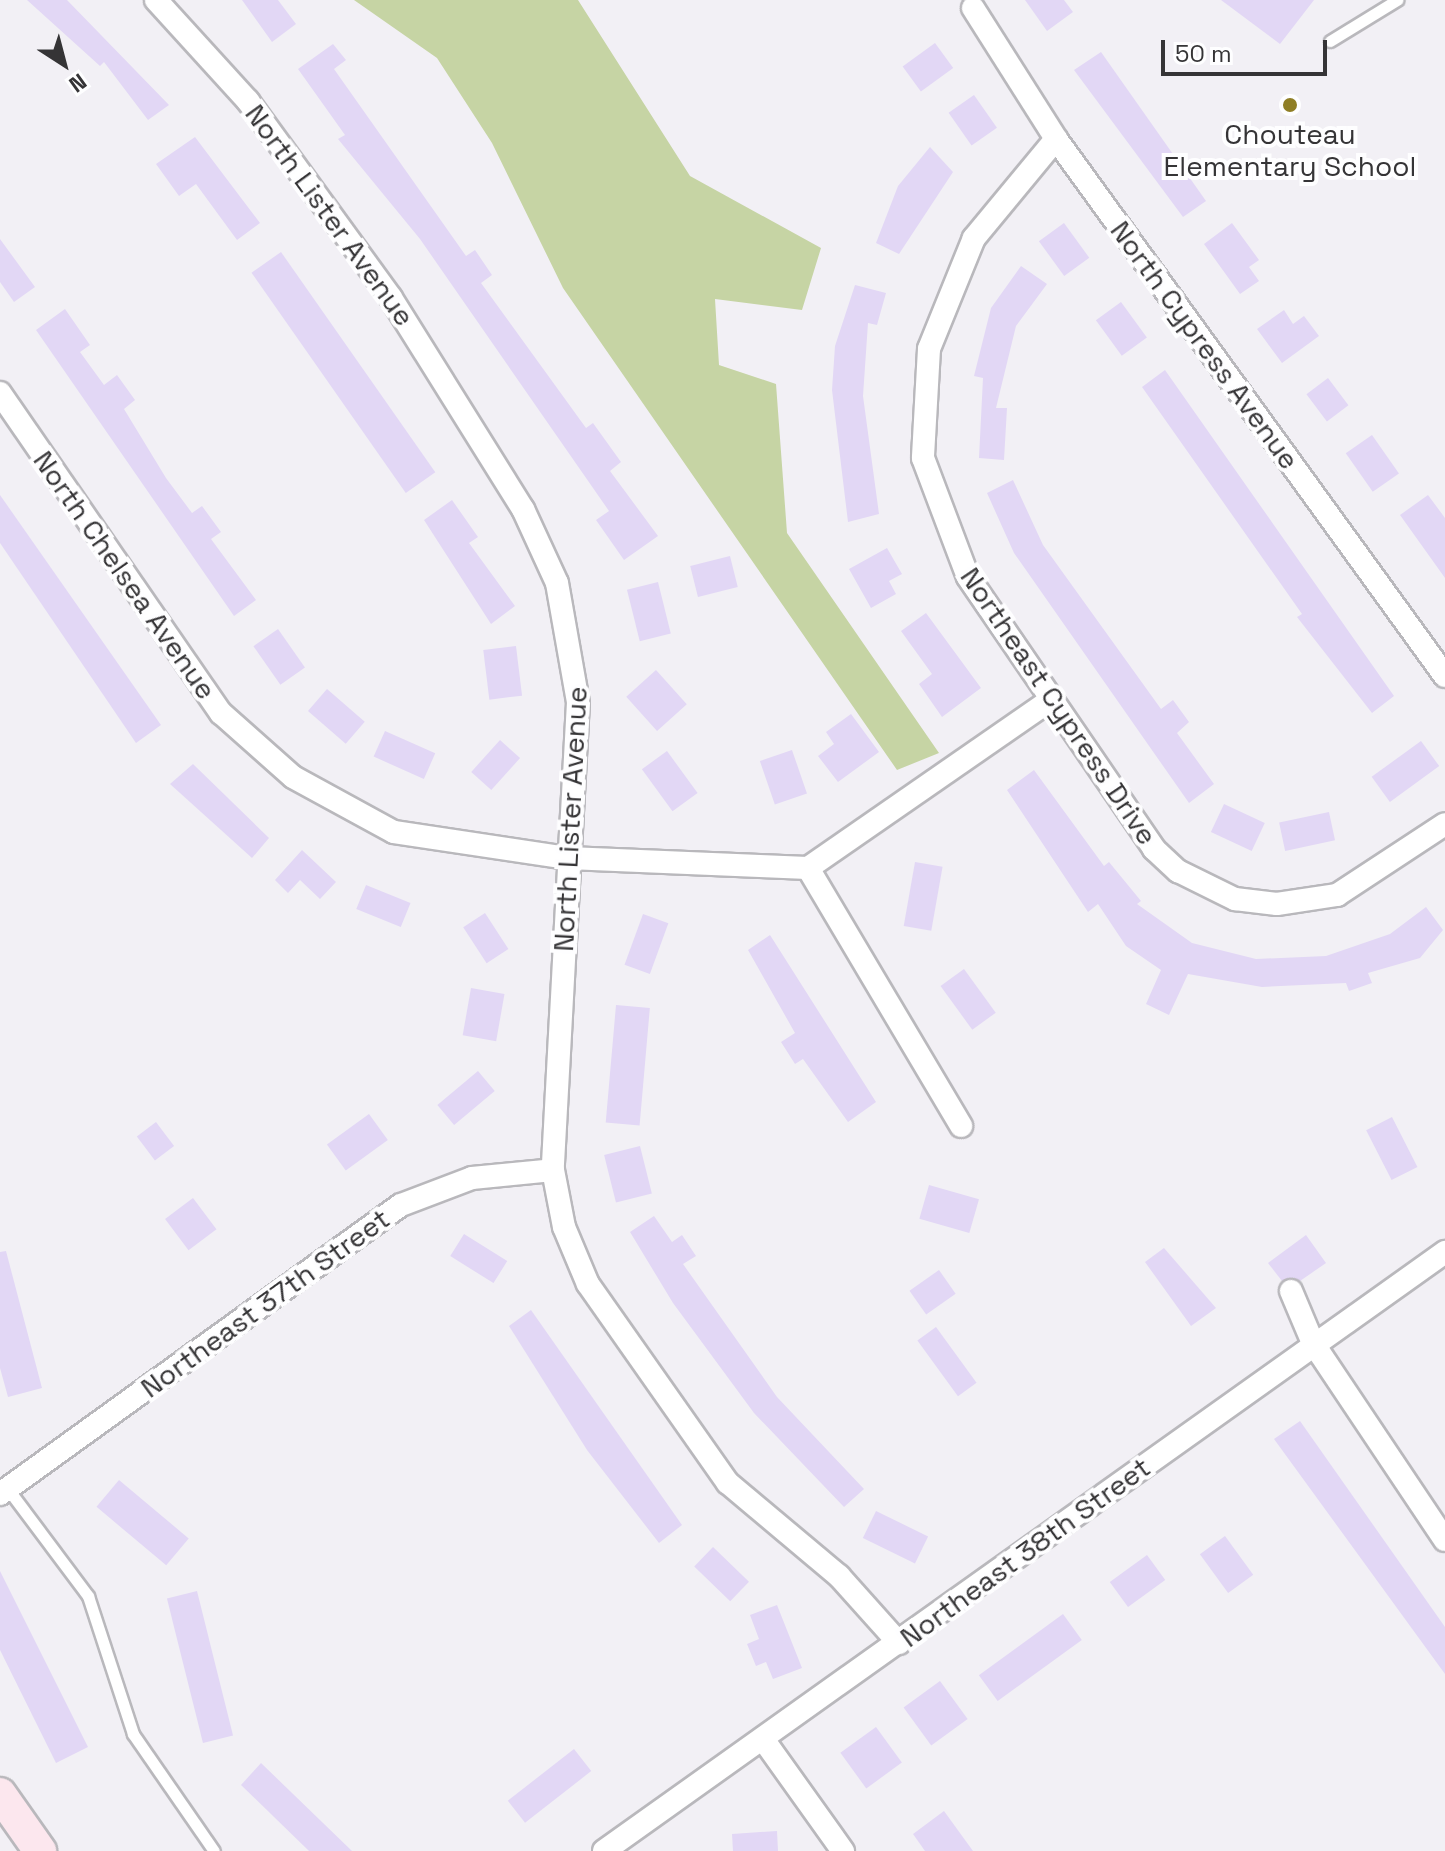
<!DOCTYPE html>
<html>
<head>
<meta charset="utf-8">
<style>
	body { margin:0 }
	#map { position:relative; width:1445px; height:1851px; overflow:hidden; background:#f2f0f5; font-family:"Space Grotesk",sans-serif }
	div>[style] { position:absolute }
	.green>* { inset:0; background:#c6d4a4 }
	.building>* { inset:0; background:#e2d7f5; transform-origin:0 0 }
	.roads { filter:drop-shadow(2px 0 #b9b8bc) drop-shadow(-2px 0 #b9b8bc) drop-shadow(0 2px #b9b8bc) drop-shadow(0 -2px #b9b8bc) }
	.lane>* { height:11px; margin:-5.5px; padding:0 5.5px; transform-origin:5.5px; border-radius:5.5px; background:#fff }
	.street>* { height:22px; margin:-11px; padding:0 11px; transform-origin:11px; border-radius:11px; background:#fff }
	.secondary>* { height:32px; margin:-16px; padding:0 16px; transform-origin:16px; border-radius:16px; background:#fce7ee }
	.dots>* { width:22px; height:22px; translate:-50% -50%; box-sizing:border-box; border:4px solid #fefeff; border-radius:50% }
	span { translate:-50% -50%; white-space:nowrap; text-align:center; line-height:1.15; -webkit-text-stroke:8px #fefeff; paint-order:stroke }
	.poi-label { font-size:28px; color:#353436 }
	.street-label { font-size:28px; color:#353436 }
	.north { position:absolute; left:24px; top:24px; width:80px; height:80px; -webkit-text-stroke:6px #fefeff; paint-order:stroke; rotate:144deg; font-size:22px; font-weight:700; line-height:32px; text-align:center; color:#353436 }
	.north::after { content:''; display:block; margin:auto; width:28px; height:36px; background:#353436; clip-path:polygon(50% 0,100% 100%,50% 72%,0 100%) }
	.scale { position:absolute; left:1161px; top:40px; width:166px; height:36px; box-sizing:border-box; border:4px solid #353436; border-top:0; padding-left:10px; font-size:24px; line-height:28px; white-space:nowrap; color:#353436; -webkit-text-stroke:6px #fefeff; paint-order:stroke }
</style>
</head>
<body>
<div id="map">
	<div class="green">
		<div style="clip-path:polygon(354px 0,578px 0,690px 176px,821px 248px,802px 310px,715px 299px,719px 365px,776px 384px,787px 533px,939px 753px,897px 770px,563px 288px,492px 143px,437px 58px)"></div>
	</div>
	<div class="building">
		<div style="clip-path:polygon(27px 0,67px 0,169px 105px,148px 120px,104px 62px,100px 66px)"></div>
		<div style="clip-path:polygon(242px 0,278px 0,296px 24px,272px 42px)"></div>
		<div style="clip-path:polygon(1025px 0,1064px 0,1073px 12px,1047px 31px)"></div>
		<div style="clip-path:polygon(1221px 0,1314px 0,1280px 44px)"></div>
		<div style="left:935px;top:43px;width:31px;height:40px;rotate:54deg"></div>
		<div style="clip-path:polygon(333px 44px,346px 60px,334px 69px,466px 256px,475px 250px,492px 275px,481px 283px,586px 428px,593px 423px,621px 462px,610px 471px,658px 536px,624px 560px,596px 520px,609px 511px,420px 239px,338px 139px,345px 135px,298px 69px)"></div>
		<div style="clip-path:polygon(1101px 52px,1206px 201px,1183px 217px,1074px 70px)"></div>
		<div style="left:974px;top:95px;width:40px;height:31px;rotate:55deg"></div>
		<div style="clip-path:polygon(195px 137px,260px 223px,237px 240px,196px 184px,179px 196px,156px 164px)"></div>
		<div style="clip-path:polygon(930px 147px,953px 172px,899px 254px,876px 243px,898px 186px)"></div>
		<div style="left:1064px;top:223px;width:43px;height:31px;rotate:54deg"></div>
		<div style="clip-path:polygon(1232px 223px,1259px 260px,1249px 267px,1259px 281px,1240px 294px,1204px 244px)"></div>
		<div style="clip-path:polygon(0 239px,35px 287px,14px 302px,0 282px)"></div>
		<div style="left:281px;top:252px;width:269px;height:36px;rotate:55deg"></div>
		<div style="clip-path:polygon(1021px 266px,1047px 284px,1016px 326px,996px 408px,1007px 408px,1004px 460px,979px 458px,983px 378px,974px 376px,991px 308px)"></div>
		<div style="clip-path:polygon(855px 285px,886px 293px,877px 325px,868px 323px,863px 396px,879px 514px,848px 522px,832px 390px,835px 346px)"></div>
		<div style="left:1121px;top:302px;width:44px;height:31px;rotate:54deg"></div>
		<div style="clip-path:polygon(65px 309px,90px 345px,80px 352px,104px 385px,117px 375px,135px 400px,124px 409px,166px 478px,192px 513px,202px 506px,221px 532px,211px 539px,256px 600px,234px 616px,36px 330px)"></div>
		<div style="clip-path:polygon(1284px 310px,1293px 324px,1304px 316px,1319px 336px,1282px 363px,1257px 329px)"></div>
		<div style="clip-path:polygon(1165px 370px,1394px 696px,1372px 713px,1297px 617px,1302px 614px,1142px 387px)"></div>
		<div style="left:1328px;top:378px;width:34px;height:27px;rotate:53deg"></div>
		<div style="left:1372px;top:435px;width:47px;height:32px;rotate:55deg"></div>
		<div style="clip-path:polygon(1013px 480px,1043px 545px,1161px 709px,1173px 700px,1189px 722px,1177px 733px,1214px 784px,1189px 803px,1014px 553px,987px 493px)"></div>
		<div style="clip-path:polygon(0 495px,161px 725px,136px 743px,0 543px)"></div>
		<div style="clip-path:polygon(1428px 495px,1445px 518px,1445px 578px,1400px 515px)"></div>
		<div style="clip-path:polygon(452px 500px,478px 537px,469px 543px,515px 606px,491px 624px,424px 520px)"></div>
		<div style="clip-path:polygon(887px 548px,902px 574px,889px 581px,896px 594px,871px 608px,849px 569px)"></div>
		<div style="left:730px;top:556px;width:32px;height:41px;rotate:76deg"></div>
		<div style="left:658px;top:582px;width:53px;height:32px;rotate:76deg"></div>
		<div style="clip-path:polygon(926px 613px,981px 688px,942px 717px,919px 684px,932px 674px,901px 631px)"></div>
		<div style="left:278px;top:629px;width:47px;height:30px;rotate:55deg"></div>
		<div style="left:516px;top:646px;width:50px;height:33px;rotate:83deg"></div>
		<div style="left:656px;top:670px;width:46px;height:40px;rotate:48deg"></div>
		<div style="left:327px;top:689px;width:50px;height:29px;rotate:41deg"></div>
		<div style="clip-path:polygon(851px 714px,879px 752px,838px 782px,818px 756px,834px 744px,826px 732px)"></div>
		<div style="left:385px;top:731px;width:55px;height:28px;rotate:24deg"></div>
		<div style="left:500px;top:740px;width:27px;height:43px;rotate:42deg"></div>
		<div style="left:1421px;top:741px;width:31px;height:61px;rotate:54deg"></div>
		<div style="left:792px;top:750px;width:46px;height:34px;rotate:71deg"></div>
		<div style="left:667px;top:751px;width:52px;height:31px;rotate:54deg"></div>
		<div style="clip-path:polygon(193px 764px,269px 838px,252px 858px,170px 784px)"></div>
		<div style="clip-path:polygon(1034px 770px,1104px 866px,1109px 862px,1141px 901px,1137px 904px,1192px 943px,1256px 959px,1326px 956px,1390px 934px,1426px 907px,1443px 930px,1420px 958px,1368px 973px,1372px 983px,1349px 991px,1346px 983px,1262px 987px,1188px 974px,1169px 1015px,1146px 1004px,1161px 970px,1126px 946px,1098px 904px,1088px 912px,1007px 790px)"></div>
		<div style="left:1224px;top:804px;width:45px;height:31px;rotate:25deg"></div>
		<div style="left:1329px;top:812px;width:29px;height:51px;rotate:78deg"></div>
		<div style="clip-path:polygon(302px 850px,336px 882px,320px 899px,300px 880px,288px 893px,275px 880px)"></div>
		<div style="left:915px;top:862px;width:28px;height:65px;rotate:10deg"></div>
		<div style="left:366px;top:885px;width:48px;height:26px;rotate:22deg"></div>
		<div style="left:485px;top:913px;width:43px;height:26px;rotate:57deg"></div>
		<div style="left:643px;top:914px;width:27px;height:54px;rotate:20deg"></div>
		<div style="clip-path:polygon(770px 935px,876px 1102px,848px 1122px,803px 1059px,795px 1064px,781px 1042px,795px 1033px,748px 950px)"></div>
		<div style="left:964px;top:969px;width:54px;height:29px;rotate:54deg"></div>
		<div style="left:471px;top:988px;width:34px;height:48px;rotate:10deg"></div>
		<div style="left:616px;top:1005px;width:34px;height:118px;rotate:5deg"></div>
		<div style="left:478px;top:1071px;width:26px;height:53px;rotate:50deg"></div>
		<div style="left:369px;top:1114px;width:32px;height:52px;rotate:54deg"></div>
		<div style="left:1392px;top:1117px;width:56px;height:29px;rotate:63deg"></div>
		<div style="left:156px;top:1122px;width:30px;height:24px;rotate:53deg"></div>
		<div style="left:640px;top:1146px;width:49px;height:37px;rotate:76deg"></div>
		<div style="left:929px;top:1185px;width:52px;height:35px;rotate:16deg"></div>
		<div style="left:193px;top:1198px;width:39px;height:35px;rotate:53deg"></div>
		<div style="clip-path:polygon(654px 1216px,672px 1242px,682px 1235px,696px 1256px,683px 1264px,777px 1397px,864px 1489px,844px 1507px,754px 1413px,673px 1303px,630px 1232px)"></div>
		<div style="left:464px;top:1234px;width:51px;height:26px;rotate:32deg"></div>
		<div style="clip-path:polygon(1306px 1235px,1326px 1263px,1300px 1281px,1282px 1281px,1268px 1263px)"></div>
		<div style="clip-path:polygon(1164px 1248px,1216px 1308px,1191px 1326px,1145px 1262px)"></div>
		<div style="clip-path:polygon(6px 1251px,42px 1388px,8px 1397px,0 1368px,0 1252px)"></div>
		<div style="left:939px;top:1270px;width:29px;height:36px;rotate:55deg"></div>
		<div style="clip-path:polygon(531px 1310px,682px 1525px,659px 1543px,587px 1450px,509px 1326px)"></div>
		<div style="left:936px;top:1327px;width:69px;height:23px;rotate:54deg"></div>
		<div style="clip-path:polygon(1300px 1421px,1445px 1627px,1445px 1674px,1274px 1439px)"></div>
		<div style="left:119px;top:1480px;width:91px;height:35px;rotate:40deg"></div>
		<div style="left:876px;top:1511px;width:58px;height:30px;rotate:26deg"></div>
		<div style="left:1225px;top:1536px;width:48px;height:31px;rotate:54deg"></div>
		<div style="left:713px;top:1547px;width:50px;height:27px;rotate:44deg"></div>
		<div style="left:1147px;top:1555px;width:31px;height:46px;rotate:54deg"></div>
		<div style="clip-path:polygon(0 1571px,88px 1747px,56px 1763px,0 1650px)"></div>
		<div style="left:197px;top:1591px;width:149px;height:31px;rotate:76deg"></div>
		<div style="clip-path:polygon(777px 1605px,802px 1668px,773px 1679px,766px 1662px,756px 1666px,747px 1644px,759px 1639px,750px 1615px)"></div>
		<div style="left:1063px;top:1614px;width:32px;height:104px;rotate:54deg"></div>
		<div style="left:940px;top:1681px;width:47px;height:45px;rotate:54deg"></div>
		<div style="left:876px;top:1727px;width:44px;height:44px;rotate:54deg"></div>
		<div style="left:574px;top:1749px;width:28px;height:84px;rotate:52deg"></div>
		<div style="clip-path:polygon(261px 1763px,352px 1851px,309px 1851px,241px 1785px)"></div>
		<div style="clip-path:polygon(944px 1811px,973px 1851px,925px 1851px,913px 1834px)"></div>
		<div style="clip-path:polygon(777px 1831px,778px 1851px,733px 1851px,732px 1834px)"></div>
	</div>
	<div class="roads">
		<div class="lane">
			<div style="left:1330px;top:41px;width:79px;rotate:-31.5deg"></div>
			<div style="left:8px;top:1489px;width:134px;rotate:53.2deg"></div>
			<div style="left:88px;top:1596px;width:145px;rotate:71.9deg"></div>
			<div style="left:133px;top:1734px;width:142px;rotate:55.3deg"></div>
		</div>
		<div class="street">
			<div style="left:156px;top:0;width:137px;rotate:47.7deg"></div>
			<div style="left:248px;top:101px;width:243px;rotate:54deg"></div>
			<div style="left:391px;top:298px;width:249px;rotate:58deg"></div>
			<div style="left:523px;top:509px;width:81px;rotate:65.3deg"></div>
			<div style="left:557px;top:583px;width:121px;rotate:80deg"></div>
			<div style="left:578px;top:702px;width:469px;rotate:93.1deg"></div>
			<div style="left:553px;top:1170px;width:58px;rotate:79.1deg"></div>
			<div style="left:564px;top:1227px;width:62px;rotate:67.2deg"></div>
			<div style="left:588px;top:1284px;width:243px;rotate:54.9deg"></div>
			<div style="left:728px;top:1483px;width:145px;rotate:40deg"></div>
			<div style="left:839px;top:1576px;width:90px;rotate:48.2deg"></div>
			<div style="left:973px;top:8px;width:155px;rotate:57.6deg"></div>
			<div style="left:1056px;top:139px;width:663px;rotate:54.08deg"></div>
			<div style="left:1056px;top:139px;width:129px;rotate:129.6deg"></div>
			<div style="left:974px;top:238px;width:120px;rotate:112.1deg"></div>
			<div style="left:929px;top:349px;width:109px;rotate:93.2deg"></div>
			<div style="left:923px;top:458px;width:127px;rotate:69.3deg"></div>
			<div style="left:968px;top:577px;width:330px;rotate:55.6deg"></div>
			<div style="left:1154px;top:849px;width:33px;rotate:43deg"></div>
			<div style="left:1178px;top:871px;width:64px;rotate:26.2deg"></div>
			<div style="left:1235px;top:899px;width:42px;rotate:6.8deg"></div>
			<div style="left:1277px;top:904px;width:61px;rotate:-8.5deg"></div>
			<div style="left:1337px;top:895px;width:129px;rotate:-33.3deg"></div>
			<div style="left:0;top:393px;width:389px;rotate:55.4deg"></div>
			<div style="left:221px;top:713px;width:96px;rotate:41.6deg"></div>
			<div style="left:293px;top:777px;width:115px;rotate:28.6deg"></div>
			<div style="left:394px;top:832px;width:176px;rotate:8.5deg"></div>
			<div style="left:568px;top:858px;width:240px;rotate:2.4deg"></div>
			<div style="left:808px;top:868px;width:295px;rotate:-34.7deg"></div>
			<div style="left:808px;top:868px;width:300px;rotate:59.3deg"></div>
			<div style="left:1291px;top:1291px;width:56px;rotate:67.1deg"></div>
			<div style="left:1313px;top:1343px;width:237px;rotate:56.2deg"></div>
			<div style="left:0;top:1494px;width:494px;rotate:-35.8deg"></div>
			<div style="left:401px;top:1205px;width:76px;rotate:-20.8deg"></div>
			<div style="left:472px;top:1178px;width:81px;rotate:-5.6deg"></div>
			<div style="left:763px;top:1739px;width:138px;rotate:54.5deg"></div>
			<div style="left:604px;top:1851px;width:1033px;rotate:-35.46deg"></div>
		</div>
		<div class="secondary">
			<div style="left:0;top:1794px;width:70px;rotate:54.9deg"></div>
		</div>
	</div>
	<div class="dots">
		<div style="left:1290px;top:105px;background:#8f7e25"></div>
	</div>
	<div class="poi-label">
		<span style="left:1290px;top:150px">Chouteau<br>Elementary School</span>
	</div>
	<div class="street-label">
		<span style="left:330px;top:215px;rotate:54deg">North Lister Avenue</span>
		<span style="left:1205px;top:345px;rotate:54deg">North Cypress Avenue</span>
		<span style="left:125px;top:575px;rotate:55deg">North Chelsea Avenue</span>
		<span style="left:1059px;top:706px;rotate:56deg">Northeast Cypress Drive</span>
		<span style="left:570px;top:819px;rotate:-87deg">North Lister Avenue</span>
		<span style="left:265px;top:1303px;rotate:-36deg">Northeast 37th Street</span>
		<span style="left:1025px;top:1552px;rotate:-36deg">Northeast 38th Street</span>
	</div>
	<div class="north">N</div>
	<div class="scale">50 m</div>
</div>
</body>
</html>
